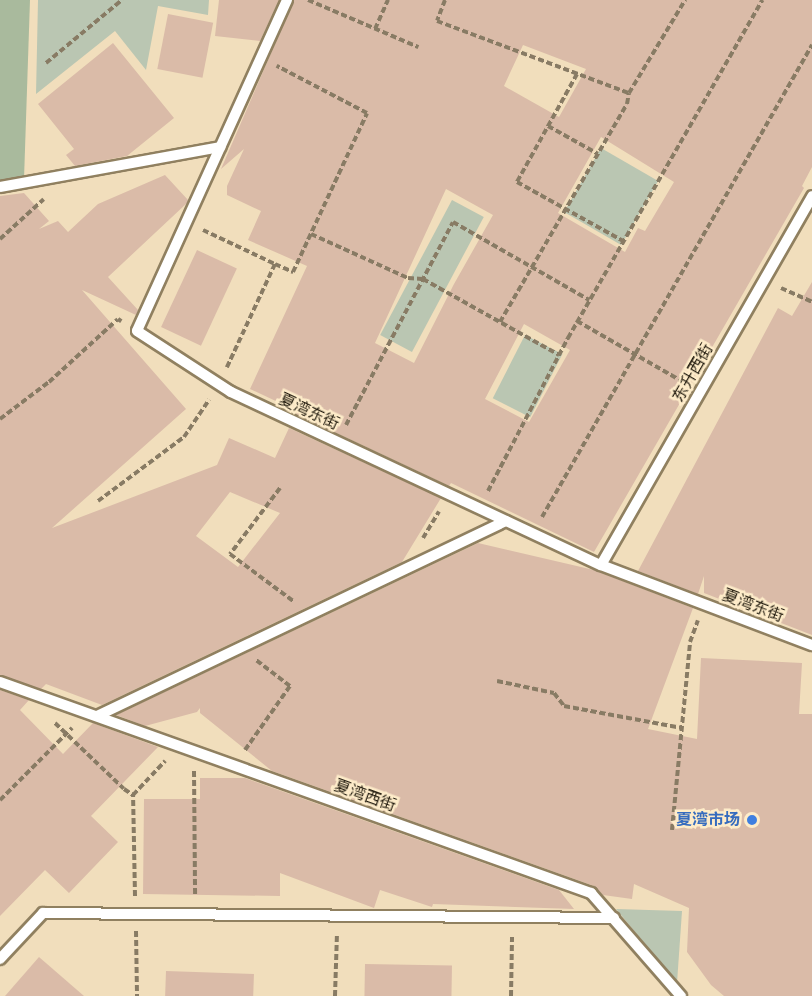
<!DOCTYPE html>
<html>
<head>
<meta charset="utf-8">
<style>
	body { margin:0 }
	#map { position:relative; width:812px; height:996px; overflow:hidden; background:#f1debc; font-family:"Work Sans","Noto Sans SC",sans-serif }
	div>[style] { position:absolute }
	.green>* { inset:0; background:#bac6b2; transform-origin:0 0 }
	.forest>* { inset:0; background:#a9ba9d }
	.building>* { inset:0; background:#dabba8; transform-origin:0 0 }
	.path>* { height:4px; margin-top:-2px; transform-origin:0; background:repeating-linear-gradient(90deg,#887b64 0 6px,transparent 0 9px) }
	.roads { filter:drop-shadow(2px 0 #908060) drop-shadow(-2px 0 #908060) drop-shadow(0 2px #908060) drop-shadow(0 -2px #908060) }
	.service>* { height:10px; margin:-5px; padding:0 5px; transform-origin:5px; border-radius:5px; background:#fff }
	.dots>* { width:16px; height:16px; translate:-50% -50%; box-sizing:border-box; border:3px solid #feecc9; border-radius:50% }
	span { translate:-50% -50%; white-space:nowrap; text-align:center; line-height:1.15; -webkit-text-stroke:5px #feecc9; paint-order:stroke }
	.street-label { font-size:16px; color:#241d10 }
	.shop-label { font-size:16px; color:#366cbe; font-weight:700 }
	.right { translate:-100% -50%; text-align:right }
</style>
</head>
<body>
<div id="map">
	<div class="green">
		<div style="clip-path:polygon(38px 0,209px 0,208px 15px,158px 6px,146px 70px,115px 31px,36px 94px)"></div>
		<div style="left:601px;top:148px;width:66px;height:74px;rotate:30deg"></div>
		<div style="left:452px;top:200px;width:36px;height:153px;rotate:28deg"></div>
		<div style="left:525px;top:335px;width:42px;height:71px;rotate:27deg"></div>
		<div style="clip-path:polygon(616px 909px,682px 911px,677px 983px)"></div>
	</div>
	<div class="forest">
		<div style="clip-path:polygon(0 0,30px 0,24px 179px,0 184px)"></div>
	</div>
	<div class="building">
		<div style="clip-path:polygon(219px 0,279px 0,260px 41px,215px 36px)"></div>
		<div style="clip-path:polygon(evenodd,294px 0,812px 0,812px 167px,802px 186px,804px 188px,594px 552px,451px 483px,449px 486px,296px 414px,297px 411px,250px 389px,307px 266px,248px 240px,261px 211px,227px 195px,227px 186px,244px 149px,221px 169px,294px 0,523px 45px,586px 69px,559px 117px,504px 86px,523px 45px,294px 0,601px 137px,674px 182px,645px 231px,638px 228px,625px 252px,558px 213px,601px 137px,294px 0,446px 189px,493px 215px,454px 284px,414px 363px,375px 343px,446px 189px,294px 0,524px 324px,570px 350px,529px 422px,485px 399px,524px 324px)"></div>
		<div style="left:168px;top:14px;width:46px;height:56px;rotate:11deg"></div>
		<div style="clip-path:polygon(113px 43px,174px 118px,127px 156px,75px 166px,66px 155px,74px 149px,38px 104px)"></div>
		<div style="clip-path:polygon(evenodd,165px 175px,188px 200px,187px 203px,108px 277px,138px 310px,136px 315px,82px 290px,186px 409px,52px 528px,217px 465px,229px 438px,275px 458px,289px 428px,441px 498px,402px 562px,102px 705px,46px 684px,41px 689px,0 675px,0 196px,24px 193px,49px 221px,39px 229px,58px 221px,68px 232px,98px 204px,165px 175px,230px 492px,280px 513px,238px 567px,196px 536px,230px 492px)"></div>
		<div style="left:197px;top:250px;width:44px;height:85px;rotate:25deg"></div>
		<div style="clip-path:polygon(812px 282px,812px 635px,704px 593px,704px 576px,698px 594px,638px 571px,778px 308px,792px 316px)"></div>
		<div style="clip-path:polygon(478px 543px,594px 570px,693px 608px,648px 729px,697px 739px,701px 658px,802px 663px,799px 714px,812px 714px,812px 996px,724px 996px,711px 985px,687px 952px,689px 908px,634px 884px,632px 899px,603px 895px,594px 886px,272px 771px,200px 713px,200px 708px,197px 712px,145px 726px,116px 715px)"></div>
		<div style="clip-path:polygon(0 690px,29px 700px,20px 710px,63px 754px,93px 723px,158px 747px,91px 816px,118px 842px,69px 893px,45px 870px,0 916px)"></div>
		<div style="clip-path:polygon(200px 778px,245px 778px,559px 890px,574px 909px,433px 904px,432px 907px,380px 890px,374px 908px,280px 873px,280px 896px,143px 894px,144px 799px,200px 799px)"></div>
		<div style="clip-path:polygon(39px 957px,84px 996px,5px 996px)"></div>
		<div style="left:365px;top:964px;width:87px;height:32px;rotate:1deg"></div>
		<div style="left:166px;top:971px;width:88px;height:25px;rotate:2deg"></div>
	</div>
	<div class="path">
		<div style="left:308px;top:0;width:120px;rotate:23.1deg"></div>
		<div style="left:445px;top:0;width:22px;rotate:111deg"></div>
		<div style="left:437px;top:21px;width:205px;rotate:20.6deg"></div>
		<div style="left:629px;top:93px;width:109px;rotate:-58.9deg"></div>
		<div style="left:375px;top:29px;width:32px;rotate:-66deg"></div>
		<div style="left:46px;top:63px;width:99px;rotate:-39.7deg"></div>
		<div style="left:577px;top:74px;width:124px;rotate:119.1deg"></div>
		<div style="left:517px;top:182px;width:121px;rotate:29.1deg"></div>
		<div style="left:548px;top:126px;width:57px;rotate:29.2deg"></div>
		<div style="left:203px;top:230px;width:80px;rotate:25.3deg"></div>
		<div style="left:275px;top:264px;width:114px;rotate:115deg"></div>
		<div style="left:311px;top:234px;width:107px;rotate:24.4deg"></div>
		<div style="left:408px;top:278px;width:15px;rotate:4deg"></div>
		<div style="left:423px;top:279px;width:156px;rotate:29.2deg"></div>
		<div style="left:0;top:239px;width:59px;rotate:-42.3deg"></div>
		<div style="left:275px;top:264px;width:20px;rotate:24deg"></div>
		<div style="left:293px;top:272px;width:175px;rotate:-65deg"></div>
		<div style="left:367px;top:113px;width:102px;rotate:-152.4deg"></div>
		<div style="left:781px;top:288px;width:34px;rotate:24deg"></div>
		<div style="left:577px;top:321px;width:122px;rotate:29.9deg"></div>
		<div style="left:500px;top:322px;width:252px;rotate:-59.8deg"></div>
		<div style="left:627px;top:104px;width:11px;rotate:-80deg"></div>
		<div style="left:0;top:419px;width:61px;rotate:-37.1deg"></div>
		<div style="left:49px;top:382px;width:93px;rotate:-42.4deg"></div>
		<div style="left:118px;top:319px;width:4px;rotate:34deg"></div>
		<div style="left:346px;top:425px;width:229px;rotate:-62.2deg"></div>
		<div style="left:453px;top:222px;width:157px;rotate:29.8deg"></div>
		<div style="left:280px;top:488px;width:83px;rotate:127.1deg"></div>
		<div style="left:230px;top:554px;width:79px;rotate:36.7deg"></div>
		<div style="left:488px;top:491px;width:173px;rotate:-62.4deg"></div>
		<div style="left:568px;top:338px;width:390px;rotate:-60.1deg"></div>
		<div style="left:98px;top:501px;width:107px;rotate:-36.7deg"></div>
		<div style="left:184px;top:437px;width:45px;rotate:-56deg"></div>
		<div style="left:542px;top:517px;width:544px;rotate:-60.23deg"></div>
		<div style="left:423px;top:538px;width:31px;rotate:-59deg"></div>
		<div style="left:497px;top:681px;width:58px;rotate:11.9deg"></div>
		<div style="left:554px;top:693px;width:16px;rotate:52deg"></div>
		<div style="left:564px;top:706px;width:120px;rotate:10.6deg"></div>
		<div style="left:55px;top:723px;width:95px;rotate:43.7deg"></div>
		<div style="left:124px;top:789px;width:11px;rotate:34deg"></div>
		<div style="left:245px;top:750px;width:78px;rotate:-54.9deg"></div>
		<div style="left:290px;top:686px;width:43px;rotate:-142.6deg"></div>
		<div style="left:194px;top:771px;width:125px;rotate:89.5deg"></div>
		<div style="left:0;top:800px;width:102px;rotate:-45deg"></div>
		<div style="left:672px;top:830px;width:189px;rotate:-84.5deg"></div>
		<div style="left:690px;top:642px;width:23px;rotate:-70deg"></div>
		<div style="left:135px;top:896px;width:101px;rotate:-91.1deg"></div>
		<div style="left:133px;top:795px;width:47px;rotate:-46.7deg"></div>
		<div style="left:136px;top:931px;width:65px;rotate:89.1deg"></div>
		<div style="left:335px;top:996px;width:62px;rotate:-88.2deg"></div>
		<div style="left:511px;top:996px;width:59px;rotate:-89deg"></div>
	</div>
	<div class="roads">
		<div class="service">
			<div style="left:287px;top:0;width:363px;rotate:114.4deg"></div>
			<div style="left:137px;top:331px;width:112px;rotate:33deg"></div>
			<div style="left:231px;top:392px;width:408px;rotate:25.1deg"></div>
			<div style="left:601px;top:565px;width:226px;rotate:20.8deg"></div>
			<div style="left:0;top:187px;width:224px;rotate:-10.3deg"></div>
			<div style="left:601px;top:565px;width:425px;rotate:-60.2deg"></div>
			<div style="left:0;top:682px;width:628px;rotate:19.65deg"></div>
			<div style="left:591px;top:893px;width:137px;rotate:48.9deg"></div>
			<div style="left:97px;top:716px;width:453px;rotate:-25.5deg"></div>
			<div style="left:0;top:959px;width:63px;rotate:-46.9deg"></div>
			<div style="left:43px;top:913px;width:571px;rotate:0.5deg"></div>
		</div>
	</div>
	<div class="dots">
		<div style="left:752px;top:820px;background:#3f7fe0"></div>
	</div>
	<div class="street-label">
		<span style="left:693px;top:373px;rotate:-60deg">东升西街</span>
		<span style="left:309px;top:412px;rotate:25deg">夏湾东街</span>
		<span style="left:753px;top:606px;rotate:21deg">夏湾东街</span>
		<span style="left:365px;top:796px;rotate:20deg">夏湾西街</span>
	</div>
	<div class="shop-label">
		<span class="right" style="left:740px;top:820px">夏湾市场</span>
	</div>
</div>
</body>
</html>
